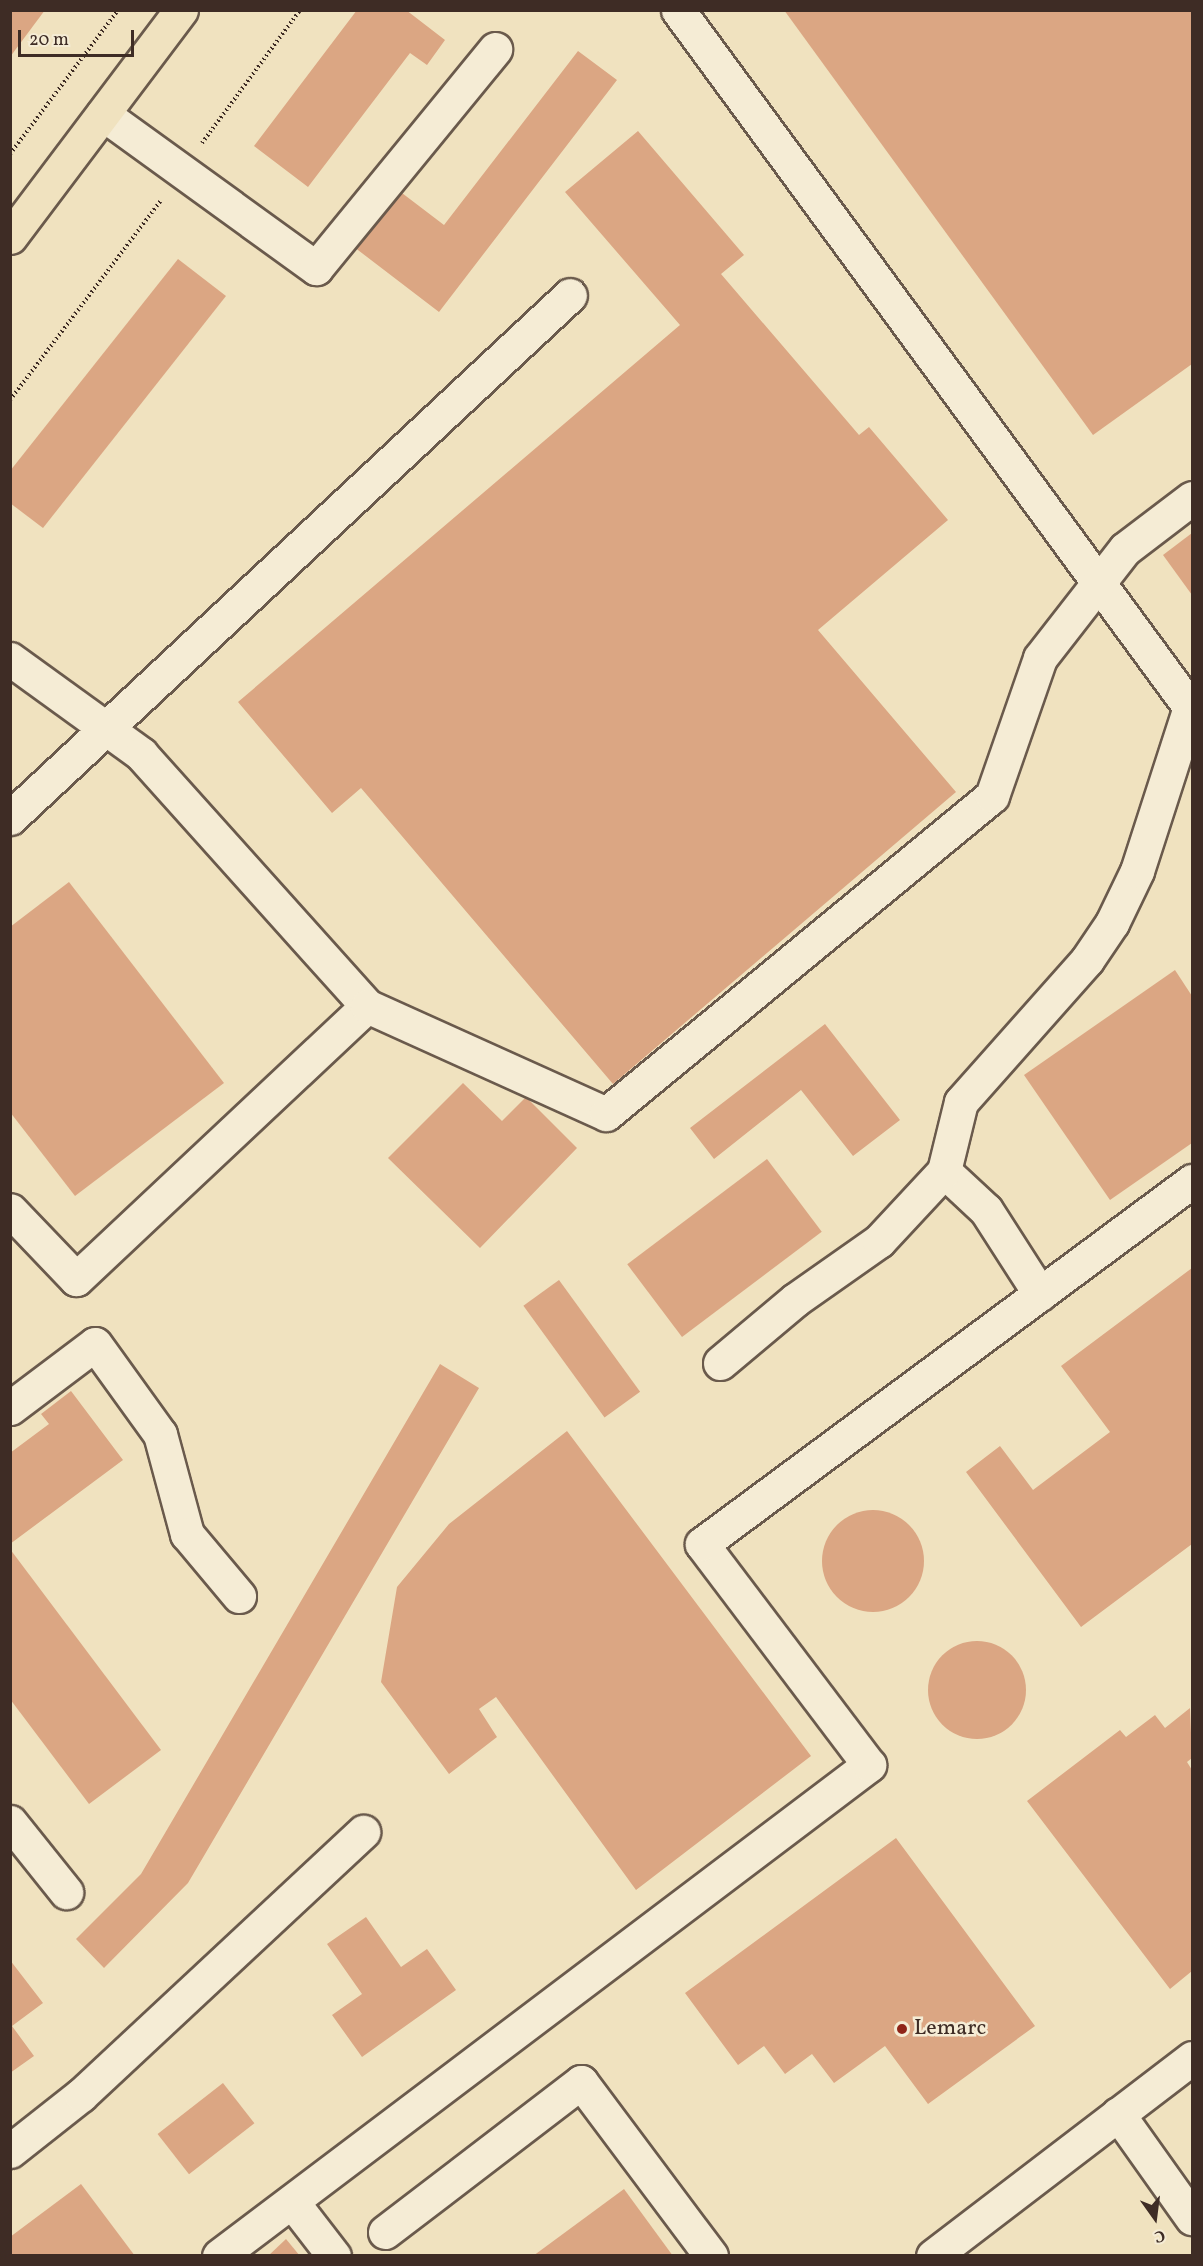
<!DOCTYPE html>
<html>
<head>
<meta charset="utf-8">
<style>
	body { margin:0 }
	#map { position:relative; width:1203px; height:2266px; overflow:hidden; background:#f0e2bf; font-family:Vollkorn,serif }
	div>[style] { position:absolute }
	.building>* { inset:0; background:#dba683; transform-origin:0 0 }
	.round { border-radius:50% }
	.path>* { height:4px; margin-top:-2px; transform-origin:0; background:repeating-linear-gradient(90deg,#3e2c25 0 1.5px,transparent 0 4.5px) }
	.roads { filter:drop-shadow(2px 0 #6a5a4c) drop-shadow(-2px 0 #6a5a4c) drop-shadow(0 2px #6a5a4c) drop-shadow(0 -2px #6a5a4c) }
	.minor>* { height:33px; margin:-16.5px; padding:0 16.5px; transform-origin:16.5px; border-radius:16.5px; background:#f5ecd5 }
	.major>* { height:33px; margin:-16.5px; padding:0 16.5px; transform-origin:16.5px; border-radius:16.5px; background:#f0e2bf }
	.dots>* { width:16px; height:16px; translate:-50% -50%; box-sizing:border-box; border:3px solid #f5ecd5; border-radius:50% }
	span { translate:-50% -50%; white-space:nowrap; text-align:center; line-height:1.15; -webkit-text-stroke:5px #f5ecd5; paint-order:stroke }
	.poi-label { font-size:22px; color:#3e2c25 }
	.left { translate:0 -50%; text-align:left }
	.frame { position:absolute; inset:0; border:12px solid #3e2c25; pointer-events:none }
	.north { position:absolute; left:1125px; top:2188px; width:60px; height:60px; -webkit-text-stroke:4px #f5ecd5; paint-order:stroke; rotate:166deg; font-size:16px; font-weight:700; line-height:24px; text-align:center; color:#3e2c25 }
	.north::after { content:''; display:block; margin:auto; width:21px; height:27px; background:#3e2c25; clip-path:polygon(50% 0,100% 100%,50% 72%,0 100%) }
	.scale { position:absolute; left:18px; top:30px; width:116px; height:27px; box-sizing:border-box; border:3px solid #3e2c25; border-top:0; padding-left:8px; font-size:18px; line-height:21px; white-space:nowrap; color:#3e2c25; -webkit-text-stroke:4px #f5ecd5; paint-order:stroke }
</style>
</head>
<body>
<div id="map">
	<div class="building">
		<div style="clip-path:polygon(10px 10px,45px 10px,10px 57px)"></div>
		<div style="clip-path:polygon(357px 10px,406px 10px,445px 40px,427px 65px,410px 53px,308px 187px,254px 146px)"></div>
		<div style="clip-path:polygon(784px 10px,1192px 10px,1192px 364px,1093px 435px)"></div>
		<div style="clip-path:polygon(578px 51px,617px 80px,439px 312px,354px 247px,398px 190px,444px 225px)"></div>
		<div style="clip-path:polygon(638px 131px,744px 255px,721px 274px,859px 435px,869px 427px,948px 520px,818px 630px,956px 792px,613px 1084px,361px 788px,332px 813px,238px 702px,680px 325px,565px 192px)"></div>
		<div style="clip-path:polygon(178px 259px,226px 296px,43px 528px,10px 503px,10px 471px)"></div>
		<div style="clip-path:polygon(1192px 533px,1192px 595px,1163px 555px)"></div>
		<div style="clip-path:polygon(69px 882px,224px 1083px,75px 1196px,10px 1112px,10px 927px)"></div>
		<div style="clip-path:polygon(1175px 970px,1192px 996px,1192px 1143px,1110px 1200px,1024px 1075px)"></div>
		<div style="clip-path:polygon(825px 1024px,900px 1120px,853px 1156px,801px 1090px,714px 1159px,690px 1128px)"></div>
		<div style="clip-path:polygon(463px 1083px,502px 1121px,526px 1097px,577px 1148px,480px 1248px,388px 1158px)"></div>
		<div style="left:767px;top:1159px;width:91px;height:175px;rotate:53deg"></div>
		<div style="clip-path:polygon(1192px 1268px,1192px 1544px,1081px 1627px,966px 1472px,1000px 1446px,1033px 1490px,1110px 1432px,1061px 1366px)"></div>
		<div style="left:559px;top:1280px;width:138px;height:44px;rotate:54deg"></div>
		<div style="clip-path:polygon(440px 1364px,479px 1388px,188px 1883px,104px 1968px,76px 1939px,141px 1874px)"></div>
		<div style="clip-path:polygon(71px 1391px,123px 1460px,10px 1544px,10px 1453px,49px 1424px,41px 1414px)"></div>
		<div style="clip-path:polygon(567px 1431px,811px 1756px,636px 1890px,496px 1697px,479px 1709px,497px 1737px,449px 1774px,381px 1682px,397px 1587px,449px 1524px)"></div>
		<div class="round" style="left:822px;top:1510px;width:102px;height:102px"></div>
		<div style="clip-path:polygon(10px 1549px,161px 1750px,89px 1804px,10px 1699px)"></div>
		<div class="round" style="left:928px;top:1641px;width:98px;height:98px"></div>
		<div style="clip-path:polygon(1190px 1708px,1192px 1758px,1187px 1762px,1192px 1770px,1192px 1971px,1170px 1989px,1027px 1801px,1120px 1730px,1126px 1737px,1155px 1715px,1165px 1728px)"></div>
		<div style="clip-path:polygon(896px 1838px,1035px 2026px,928px 2104px,885px 2046px,834px 2083px,812px 2054px,785px 2074px,764px 2046px,738px 2065px,685px 1993px)"></div>
		<div style="clip-path:polygon(366px 1917px,401px 1967px,427px 1949px,456px 1990px,362px 2057px,332px 2015px,362px 1994px,327px 1944px)"></div>
		<div style="clip-path:polygon(10px 1960px,43px 2003px,12px 2026px,34px 2056px,10px 2073px)"></div>
		<div style="left:223px;top:2083px;width:51px;height:83px;rotate:52deg"></div>
		<div style="clip-path:polygon(81px 2184px,135px 2256px,10px 2256px,10px 2237px)"></div>
		<div style="clip-path:polygon(624px 2189px,673px 2256px,533px 2256px)"></div>
		<div style="clip-path:polygon(286px 2239px,300px 2256px,268px 2256px)"></div>
	</div>
	<div class="path">
		<div style="left:202px;top:143px;width:165px;rotate:-53.6deg"></div>
		<div style="left:10px;top:154px;width:180px;rotate:-53.1deg"></div>
		<div style="left:10px;top:400px;width:251px;rotate:-52.9deg"></div>
	</div>
	<div class="roads">
		<div class="minor">
			<div style="left:678px;top:10px;width:868px;rotate:53.71deg"></div>
			<div style="left:103px;top:114px;width:263px;rotate:35.9deg"></div>
			<div style="left:316px;top:268px;width:283px;rotate:-50.7deg"></div>
			<div style="left:10px;top:659px;width:162px;rotate:35.9deg"></div>
			<div style="left:141px;top:754px;width:338px;rotate:48.1deg"></div>
			<div style="left:367px;top:1006px;width:399px;rotate:136.8deg"></div>
			<div style="left:76px;top:1279px;width:95px;rotate:-133.7deg"></div>
			<div style="left:10px;top:818px;width:766px;rotate:-43.04deg"></div>
			<div style="left:367px;top:1006px;width:262px;rotate:24.3deg"></div>
			<div style="left:606px;top:1114px;width:500px;rotate:-39.48deg"></div>
			<div style="left:992px;top:796px;width:146px;rotate:-70.8deg"></div>
			<div style="left:1040px;top:658px;width:138px;rotate:-52.1deg"></div>
			<div style="left:1125px;top:549px;width:84px;rotate:-37.3deg"></div>
			<div style="left:944px;top:1171px;width:57px;rotate:42.9deg"></div>
			<div style="left:986px;top:1210px;width:100px;rotate:57.3deg"></div>
			<div style="left:720px;top:1363px;width:98px;rotate:-40deg"></div>
			<div style="left:795px;top:1300px;width:103px;rotate:-35.1deg"></div>
			<div style="left:879px;top:1241px;width:96px;rotate:-47.1deg"></div>
			<div style="left:944px;top:1171px;width:71px;rotate:-76.2deg"></div>
			<div style="left:961px;top:1102px;width:190px;rotate:-48.4deg"></div>
			<div style="left:1087px;top:960px;width:45px;rotate:-56deg"></div>
			<div style="left:1112px;top:923px;width:58px;rotate:-64.3deg"></div>
			<div style="left:1137px;top:871px;width:172px;rotate:-72.1deg"></div>
			<div style="left:10px;top:1408px;width:106px;rotate:-37deg"></div>
			<div style="left:95px;top:1344px;width:111px;rotate:54.2deg"></div>
			<div style="left:160px;top:1434px;width:104px;rotate:74.9deg"></div>
			<div style="left:187px;top:1534px;width:81px;rotate:50deg"></div>
			<div style="left:10px;top:1822px;width:90px;rotate:51.3deg"></div>
			<div style="left:1118px;top:2114px;width:128px;rotate:54.6deg"></div>
			<div style="left:10px;top:2151px;width:90px;rotate:-38.3deg"></div>
			<div style="left:81px;top:2095px;width:386px;rotate:-43deg"></div>
			<div style="left:293px;top:2203px;width:67px;rotate:52.3deg"></div>
			<div style="left:385px;top:2232px;width:247px;rotate:-37.4deg"></div>
			<div style="left:581px;top:2082px;width:217px;rotate:53.2deg"></div>
			<div style="left:219px;top:2256px;width:815px;rotate:-37.07deg"></div>
			<div style="left:869px;top:1765px;width:277px;rotate:-127.1deg"></div>
			<div style="left:702px;top:1544px;width:610px;rotate:-36.53deg"></div>
			<div style="left:933px;top:2256px;width:326px;rotate:-37.4deg"></div>
		</div>
		<div class="major">
			<div style="left:10px;top:237px;width:284px;rotate:-53deg"></div>
		</div>
	</div>
	<div class="dots">
		<div style="left:902px;top:2029px;background:#8f2418"></div>
	</div>
	<div class="poi-label">
		<span class="left" style="left:914px;top:2029px">Lemarc</span>
	</div>
	<div class="frame"></div>
	<div class="north">С</div>
	<div class="scale">20 m</div>
</div>
</body>
</html>
